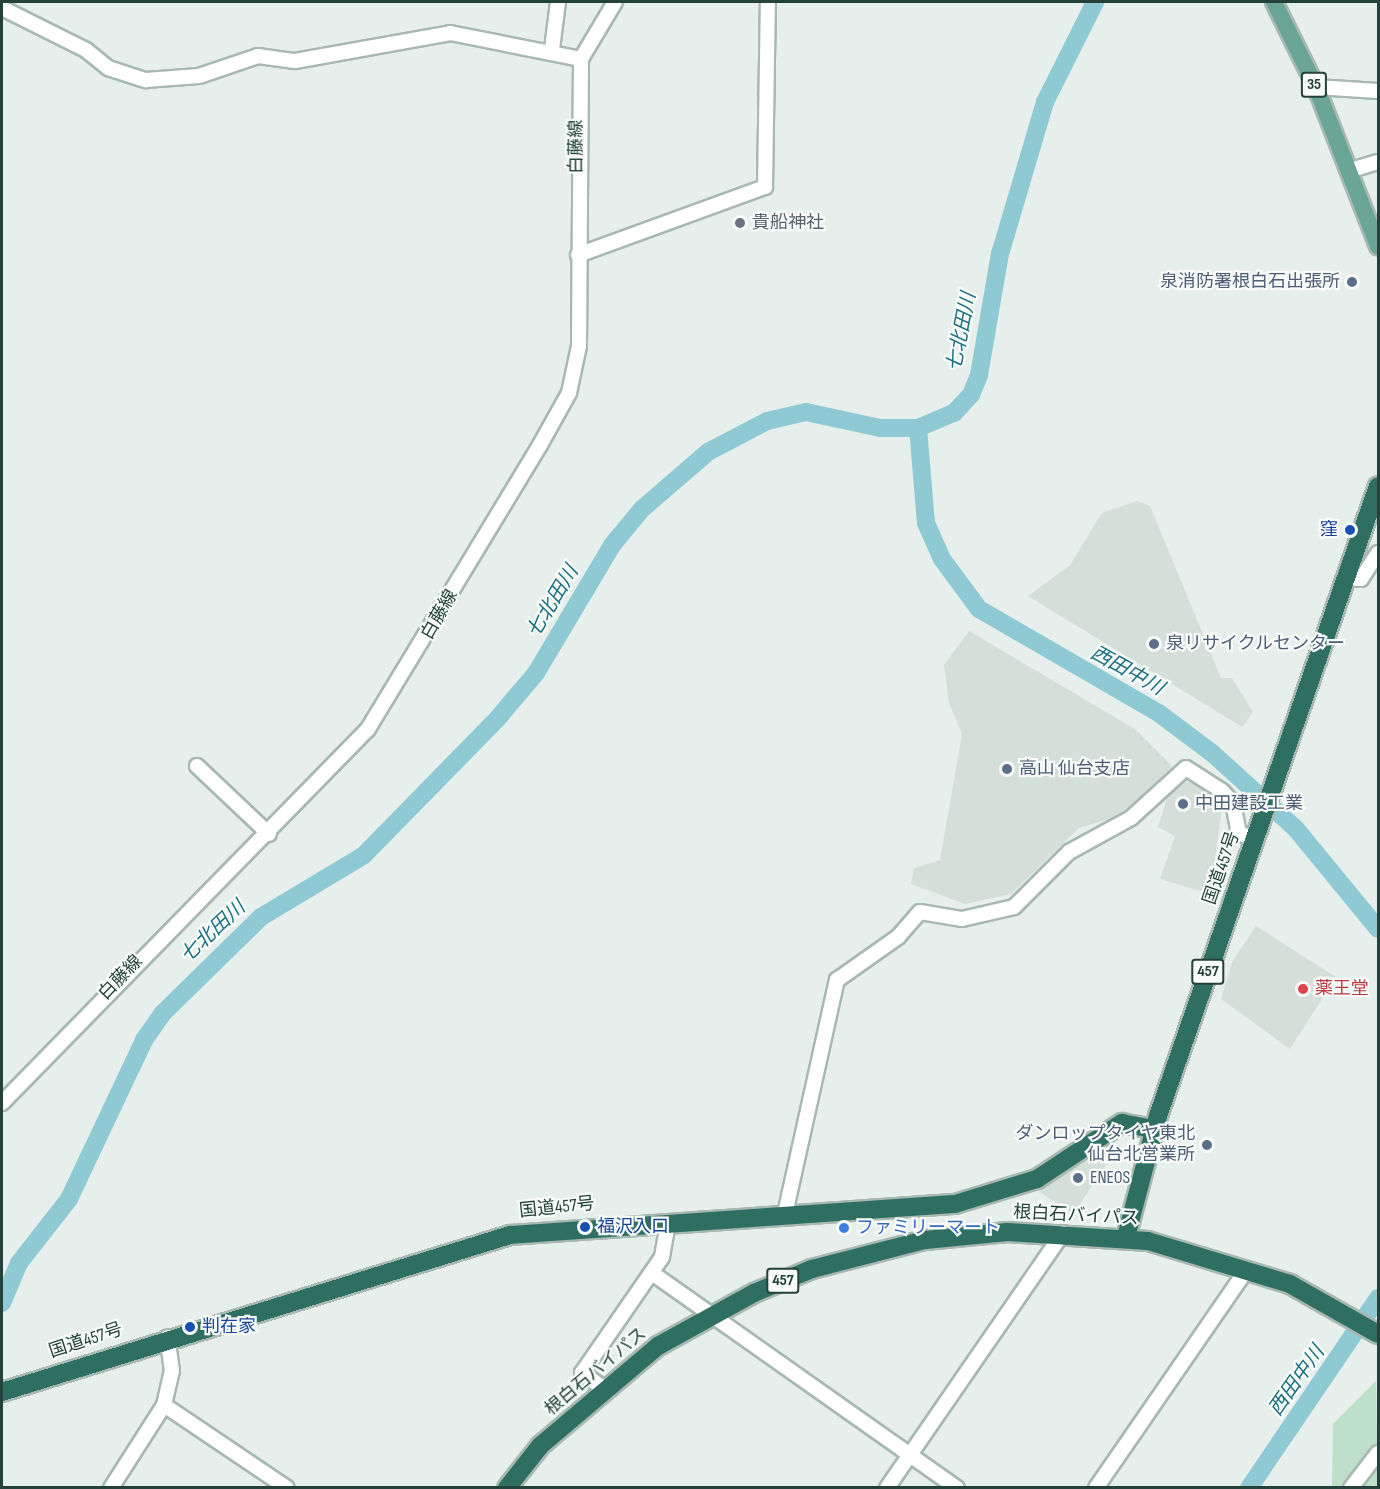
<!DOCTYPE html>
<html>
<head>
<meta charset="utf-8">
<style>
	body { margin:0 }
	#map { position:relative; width:1380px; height:1489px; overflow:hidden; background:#e6efeb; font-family:"Sofia Sans Condensed","Noto Sans JP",sans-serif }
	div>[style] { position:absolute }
	.built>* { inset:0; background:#d4dfda }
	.green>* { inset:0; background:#bfe0c8 }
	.river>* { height:18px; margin:-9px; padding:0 9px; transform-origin:9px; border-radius:9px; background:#8ec9d4 }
	.roads { filter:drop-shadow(2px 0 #a8b8b2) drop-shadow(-2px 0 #a8b8b2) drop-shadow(0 2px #a8b8b2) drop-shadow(0 -2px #a8b8b2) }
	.minor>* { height:14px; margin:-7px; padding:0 7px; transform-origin:7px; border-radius:7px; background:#fff }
	.major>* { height:16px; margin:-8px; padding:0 8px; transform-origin:8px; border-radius:8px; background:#6aa596 }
	.highway>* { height:18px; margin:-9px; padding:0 9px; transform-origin:9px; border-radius:9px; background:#2f6f62 }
	.dots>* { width:16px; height:16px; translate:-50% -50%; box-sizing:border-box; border:3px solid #f7fbf9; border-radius:50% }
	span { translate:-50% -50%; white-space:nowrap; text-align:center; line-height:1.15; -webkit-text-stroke:4.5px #f7fbf9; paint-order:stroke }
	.shield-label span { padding:2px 4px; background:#f7fbf9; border:2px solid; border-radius:4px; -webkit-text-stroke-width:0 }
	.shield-label { font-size:16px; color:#24423a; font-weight:700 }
	.street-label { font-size:18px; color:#24423a }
	.worship-label { font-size:18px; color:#5b616d }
	.left { translate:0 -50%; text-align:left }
	.service-label { font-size:18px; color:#4e5e75 }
	.right { translate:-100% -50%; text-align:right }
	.transit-label { font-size:18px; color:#164399 }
	.health-label { font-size:18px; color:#be3a42 }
	.shop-label { font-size:18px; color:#366cbe }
	.water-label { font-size:20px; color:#1c6f80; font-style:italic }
	.frame { position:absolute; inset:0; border:3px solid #24423a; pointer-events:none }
</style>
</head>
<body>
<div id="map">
	<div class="built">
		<div style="clip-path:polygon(1137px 501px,1150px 506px,1221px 678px,1232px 678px,1253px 712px,1242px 727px,1028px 596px,1070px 565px,1102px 513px)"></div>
		<div style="clip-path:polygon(969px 631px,1135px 729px,1172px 766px,1146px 795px,1112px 818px,1079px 828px,1011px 894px,965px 904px,911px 884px,914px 868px,940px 860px,962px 734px,949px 703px,944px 665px)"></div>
		<div style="clip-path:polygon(1178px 782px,1196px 783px,1222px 808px,1210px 894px,1160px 879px,1175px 836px,1158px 827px,1169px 792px)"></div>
		<div style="clip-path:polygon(1256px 926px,1336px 977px,1290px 1049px,1221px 999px,1232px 962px)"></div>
		<div style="clip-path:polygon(1096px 1156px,1106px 1165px,1073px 1214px,1037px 1190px)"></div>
	</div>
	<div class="green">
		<div style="clip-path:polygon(1376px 1381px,1378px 1487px,1332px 1488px,1333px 1424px)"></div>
	</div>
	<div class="river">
		<div style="left:918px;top:428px;width:95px;rotate:85.2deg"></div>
		<div style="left:926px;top:523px;width:39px;rotate:66deg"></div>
		<div style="left:942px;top:559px;width:62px;rotate:53.5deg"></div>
		<div style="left:979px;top:609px;width:209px;rotate:30.1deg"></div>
		<div style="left:1160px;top:714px;width:65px;rotate:36.9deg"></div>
		<div style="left:1212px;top:753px;width:113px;rotate:42.1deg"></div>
		<div style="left:1296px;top:829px;width:129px;rotate:50.6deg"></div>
		<div style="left:2px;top:1303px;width:43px;rotate:-67deg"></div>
		<div style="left:19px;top:1263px;width:81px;rotate:-52deg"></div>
		<div style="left:69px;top:1199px;width:176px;rotate:-64.7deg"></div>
		<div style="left:144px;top:1040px;width:32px;rotate:-55deg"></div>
		<div style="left:162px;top:1014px;width:139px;rotate:-44.4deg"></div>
		<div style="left:261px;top:917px;width:120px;rotate:-31deg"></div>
		<div style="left:364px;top:855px;width:192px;rotate:-45.6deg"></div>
		<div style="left:498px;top:718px;width:59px;rotate:-49.8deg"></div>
		<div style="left:536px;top:673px;width:150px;rotate:-59.2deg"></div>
		<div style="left:613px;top:544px;width:45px;rotate:-50.4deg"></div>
		<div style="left:642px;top:509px;width:87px;rotate:-40.8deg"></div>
		<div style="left:708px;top:452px;width:67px;rotate:-27.7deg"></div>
		<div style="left:767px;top:421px;width:40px;rotate:-13deg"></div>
		<div style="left:806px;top:412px;width:76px;rotate:12.2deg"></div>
		<div style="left:880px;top:428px;width:38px"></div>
		<div style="left:918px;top:428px;width:39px;rotate:-23deg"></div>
		<div style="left:954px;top:413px;width:25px;rotate:-47deg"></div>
		<div style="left:971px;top:395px;width:22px;rotate:-68deg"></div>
		<div style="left:979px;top:375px;width:123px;rotate:-80.2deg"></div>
		<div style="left:1000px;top:254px;width:159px;rotate:-73.5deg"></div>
		<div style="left:1045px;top:102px;width:112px;rotate:-63.4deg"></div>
		<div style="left:1249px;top:1488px;width:230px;rotate:-55.8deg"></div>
	</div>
	<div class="roads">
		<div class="minor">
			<div style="left:2px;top:8px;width:94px;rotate:26.6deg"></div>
			<div style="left:86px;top:50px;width:28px;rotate:39deg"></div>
			<div style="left:108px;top:68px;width:40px;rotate:18deg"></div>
			<div style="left:146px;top:80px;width:53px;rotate:-4.3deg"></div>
			<div style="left:199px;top:76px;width:62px;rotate:-18.7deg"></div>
			<div style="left:258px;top:56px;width:37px;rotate:8deg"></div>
			<div style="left:295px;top:61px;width:158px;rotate:-10.2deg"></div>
			<div style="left:450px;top:33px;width:134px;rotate:11.2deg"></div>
			<div style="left:552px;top:49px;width:47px;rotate:-82.7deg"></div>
			<div style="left:1316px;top:87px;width:62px;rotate:3.7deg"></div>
			<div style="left:1348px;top:171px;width:31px;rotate:-17deg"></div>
			<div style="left:578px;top:255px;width:199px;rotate:-20deg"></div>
			<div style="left:765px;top:187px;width:185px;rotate:-89.1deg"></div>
			<div style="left:1347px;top:578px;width:14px;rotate:4deg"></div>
			<div style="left:1361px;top:579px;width:31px;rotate:-57deg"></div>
			<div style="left:197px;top:766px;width:99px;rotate:43.4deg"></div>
			<div style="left:2px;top:1103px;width:523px;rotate:-45.62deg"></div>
			<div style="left:368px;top:729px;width:332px;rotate:-58.8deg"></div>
			<div style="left:540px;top:445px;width:60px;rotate:-60.9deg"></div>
			<div style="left:569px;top:393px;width:48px;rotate:-78deg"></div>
			<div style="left:579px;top:346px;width:287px;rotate:-89.6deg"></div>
			<div style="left:581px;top:59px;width:66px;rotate:-59.2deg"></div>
			<div style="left:785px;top:1214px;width:240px;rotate:-77.5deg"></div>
			<div style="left:837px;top:980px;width:75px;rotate:-35.2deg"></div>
			<div style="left:898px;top:937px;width:33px;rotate:-49deg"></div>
			<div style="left:920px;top:912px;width:43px;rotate:9.5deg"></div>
			<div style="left:962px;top:919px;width:53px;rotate:-13deg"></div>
			<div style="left:1014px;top:907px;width:78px;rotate:-45deg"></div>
			<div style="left:1069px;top:852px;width:71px;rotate:-28.7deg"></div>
			<div style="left:1131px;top:818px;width:74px;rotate:-42.3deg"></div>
			<div style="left:1186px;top:768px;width:43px;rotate:32.6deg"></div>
			<div style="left:1222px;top:791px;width:16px;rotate:47deg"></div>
			<div style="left:1233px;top:803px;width:31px;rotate:79deg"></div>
			<div style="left:1239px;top:833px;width:16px;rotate:22deg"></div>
			<div style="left:652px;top:1273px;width:373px;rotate:35.2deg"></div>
			<div style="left:603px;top:1388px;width:26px;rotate:-144deg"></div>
			<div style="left:582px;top:1373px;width:141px;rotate:-55.4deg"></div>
			<div style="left:662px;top:1257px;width:34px;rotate:-80deg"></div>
			<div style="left:164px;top:1405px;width:148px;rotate:34deg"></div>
			<div style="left:111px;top:1488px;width:98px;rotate:-57.4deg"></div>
			<div style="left:164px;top:1405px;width:35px;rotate:-77deg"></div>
			<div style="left:172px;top:1371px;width:34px;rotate:-98deg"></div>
			<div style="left:887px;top:1488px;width:310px;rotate:-55.4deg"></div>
			<div style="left:1096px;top:1488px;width:266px;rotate:-55.4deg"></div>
			<div style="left:1351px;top:1488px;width:44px;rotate:-52.4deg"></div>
		</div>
		<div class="major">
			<div style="left:1274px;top:2px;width:95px;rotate:63.7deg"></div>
			<div style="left:1316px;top:87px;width:171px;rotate:68.7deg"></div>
		</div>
		<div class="highway">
			<div style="left:1126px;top:1237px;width:125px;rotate:-75.2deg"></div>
			<div style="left:1158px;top:1116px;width:667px;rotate:-70.75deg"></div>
			<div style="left:2px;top:1392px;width:532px;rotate:-17.17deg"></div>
			<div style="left:510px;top:1235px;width:446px;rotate:-4deg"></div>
			<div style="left:955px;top:1204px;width:86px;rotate:-17deg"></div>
			<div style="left:1037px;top:1179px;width:102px;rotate:-33.4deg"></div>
			<div style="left:1122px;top:1123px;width:33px;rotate:11deg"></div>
			<div style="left:507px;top:1488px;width:53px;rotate:-51.8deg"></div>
			<div style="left:540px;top:1446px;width:155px;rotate:-40.3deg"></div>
			<div style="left:658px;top:1346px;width:110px;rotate:-28.9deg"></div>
			<div style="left:754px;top:1293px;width:63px;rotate:-22.5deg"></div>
			<div style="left:812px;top:1269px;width:117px;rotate:-14.4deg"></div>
			<div style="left:925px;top:1240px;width:83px;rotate:-5.5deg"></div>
			<div style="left:1008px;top:1232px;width:140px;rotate:3.7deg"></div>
			<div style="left:1148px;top:1241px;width:148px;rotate:16.8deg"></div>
			<div style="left:1290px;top:1284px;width:101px;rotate:29.6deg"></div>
		</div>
	</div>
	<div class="dots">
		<div style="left:740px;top:223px;background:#6b7280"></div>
		<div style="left:1352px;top:282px;background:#5c6f8a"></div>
		<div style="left:1350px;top:530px;background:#1a4fb4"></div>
		<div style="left:1154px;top:644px;background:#5c6f8a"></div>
		<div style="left:1007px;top:769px;background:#5c6f8a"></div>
		<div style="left:1183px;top:804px;background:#5c6f8a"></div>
		<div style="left:1303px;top:989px;background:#e0444e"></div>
		<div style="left:1207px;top:1145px;background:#5c6f8a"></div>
		<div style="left:1078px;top:1178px;background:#5c6f8a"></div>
		<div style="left:585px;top:1227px;background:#1a4fb4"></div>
		<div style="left:844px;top:1228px;background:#3f7fe0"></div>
		<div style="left:190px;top:1327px;background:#1a4fb4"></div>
	</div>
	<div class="shield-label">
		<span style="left:1314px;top:85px">35</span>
		<span style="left:1208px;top:972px">457</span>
		<span style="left:783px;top:1281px">457</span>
	</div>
	<div class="street-label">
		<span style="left:577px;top:147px;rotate:-90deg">白藤線</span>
		<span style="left:440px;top:615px;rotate:-60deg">白藤線</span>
		<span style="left:1222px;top:868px;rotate:-71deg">国道457号</span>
		<span style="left:121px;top:978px;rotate:-46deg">白藤線</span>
		<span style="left:557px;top:1208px;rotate:-6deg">国道457号</span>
		<span style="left:1076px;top:1216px;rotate:3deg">根白石バイパス</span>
		<span style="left:86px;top:1341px;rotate:-18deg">国道457号</span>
		<span style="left:596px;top:1372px;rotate:-40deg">根白石バイパス</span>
	</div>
	<div class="worship-label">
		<span class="left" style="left:752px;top:223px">貴船神社</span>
	</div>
	<div class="service-label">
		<span class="right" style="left:1340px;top:282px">泉消防署根白石出張所</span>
		<span class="left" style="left:1166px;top:644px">泉リサイクルセンター</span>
		<span class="left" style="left:1019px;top:769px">高山 仙台支店</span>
		<span class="left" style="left:1195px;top:804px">中田建設工業</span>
		<span class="right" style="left:1195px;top:1145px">ダンロップタイヤ東北<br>仙台北営業所</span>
		<span class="left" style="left:1090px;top:1178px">ENEOS</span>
	</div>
	<div class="transit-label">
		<span class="right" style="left:1338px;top:530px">窪</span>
		<span class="left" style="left:597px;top:1227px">福沢入口</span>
		<span class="left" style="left:202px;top:1327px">判在家</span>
	</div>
	<div class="health-label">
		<span class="left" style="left:1315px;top:989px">薬王堂</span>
	</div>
	<div class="shop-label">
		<span class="left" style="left:856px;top:1228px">ファミリーマート</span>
	</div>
	<div class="water-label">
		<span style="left:962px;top:332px;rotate:-79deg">七北田川</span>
		<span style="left:553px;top:602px;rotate:-59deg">七北田川</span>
		<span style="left:1127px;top:671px;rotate:29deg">西田中川</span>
		<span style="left:213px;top:932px;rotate:-43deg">七北田川</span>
		<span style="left:1297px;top:1381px;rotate:-55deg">西田中川</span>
	</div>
	<div class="frame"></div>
</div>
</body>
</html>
